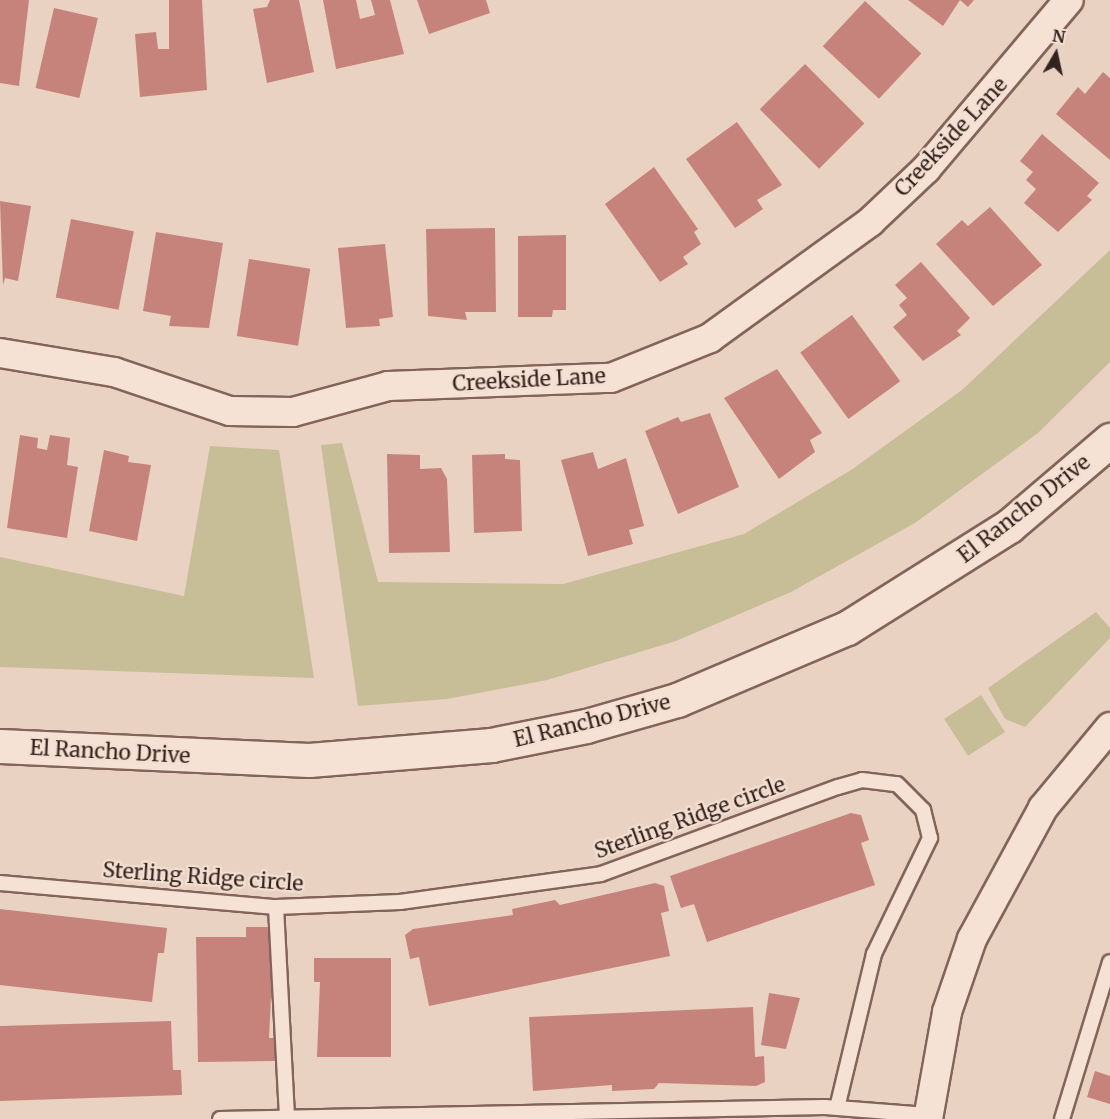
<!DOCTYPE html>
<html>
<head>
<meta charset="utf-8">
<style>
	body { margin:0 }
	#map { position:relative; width:1110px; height:1119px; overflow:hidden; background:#ead2c2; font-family:Merriweather,serif }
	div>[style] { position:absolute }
	.green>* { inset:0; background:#c7be97; transform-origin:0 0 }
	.building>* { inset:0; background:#c6837b; transform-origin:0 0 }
	.roads { filter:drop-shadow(2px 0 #83645b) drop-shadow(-2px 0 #83645b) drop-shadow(0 2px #83645b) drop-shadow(0 -2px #83645b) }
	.service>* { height:14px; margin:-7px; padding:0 7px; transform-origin:7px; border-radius:7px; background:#f6e2d5 }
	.minor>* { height:28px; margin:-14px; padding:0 14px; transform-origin:14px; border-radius:14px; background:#f6e2d5 }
	.secondary>* { height:33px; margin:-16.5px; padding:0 16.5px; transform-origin:16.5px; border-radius:16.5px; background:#f6e2d5 }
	span { translate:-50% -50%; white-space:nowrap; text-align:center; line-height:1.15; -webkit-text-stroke:4.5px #f2dfd1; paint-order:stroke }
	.street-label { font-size:21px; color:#34221e }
	.north { position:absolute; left:1026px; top:24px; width:60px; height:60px; -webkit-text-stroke:4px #f2dfd1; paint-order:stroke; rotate:9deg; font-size:16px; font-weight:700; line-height:24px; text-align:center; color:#34221e }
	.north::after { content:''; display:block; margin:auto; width:21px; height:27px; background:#34221e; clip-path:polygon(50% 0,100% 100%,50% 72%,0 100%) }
</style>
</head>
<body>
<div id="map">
	<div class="green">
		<div style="clip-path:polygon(1110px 250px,1110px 362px,1038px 433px,915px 523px,791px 592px,676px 641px,547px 680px,447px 699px,358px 706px,321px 445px,342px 443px,378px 582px,563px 584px,744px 534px,851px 470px,962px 390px)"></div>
		<div style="clip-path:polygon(210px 446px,279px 450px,314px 678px,0 667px,0 557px,184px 596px)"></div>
		<div style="clip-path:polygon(1096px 612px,1110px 628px,1110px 638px,1025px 727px,1005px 719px,988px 688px)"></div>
		<div style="left:981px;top:695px;width:44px;height:44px;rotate:57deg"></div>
	</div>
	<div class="building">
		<div style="clip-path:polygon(0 0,29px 0,19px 86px,0 83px)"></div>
		<div style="clip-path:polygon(169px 0,202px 0,207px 90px,140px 97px,135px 34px,156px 32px,158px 49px,169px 49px)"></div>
		<div style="clip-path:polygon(270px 0,299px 0,314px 72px,267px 83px,253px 9px,267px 7px)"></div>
		<div style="clip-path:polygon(323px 0,356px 0,360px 19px,375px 15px,371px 0,390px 0,404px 54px,336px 69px)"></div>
		<div style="clip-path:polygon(417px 0,486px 0,490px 13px,429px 34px)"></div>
		<div style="clip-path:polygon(908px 0,974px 0,968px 7px,960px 0,943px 26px)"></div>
		<div style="left:865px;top:1px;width:77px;height:62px;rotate:43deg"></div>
		<div style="left:54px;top:8px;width:45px;height:82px;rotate:13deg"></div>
		<div style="left:805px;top:64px;width:84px;height:64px;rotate:45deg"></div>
		<div style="clip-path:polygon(1103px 72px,1110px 78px,1110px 160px,1056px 114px,1078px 87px,1085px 94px)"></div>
		<div style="clip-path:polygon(737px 122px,782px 185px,757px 200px,763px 209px,735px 228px,686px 159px)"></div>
		<div style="clip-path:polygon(1042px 134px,1099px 183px,1087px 196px,1092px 200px,1058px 232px,1024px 203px,1036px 189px,1026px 180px,1033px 172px,1020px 161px)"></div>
		<div style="clip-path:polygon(654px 167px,698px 229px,694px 232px,701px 244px,683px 257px,688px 264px,660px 282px,605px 204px)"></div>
		<div style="clip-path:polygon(0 201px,31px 206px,18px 281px,5px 278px,3px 285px)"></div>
		<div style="clip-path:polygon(990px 207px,1042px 265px,993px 306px,936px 244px,962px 220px,968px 226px)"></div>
		<div style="left:71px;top:219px;width:64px;height:80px;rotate:11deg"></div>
		<div style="clip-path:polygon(495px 228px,496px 312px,465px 312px,467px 320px,428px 316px,426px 229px)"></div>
		<div style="clip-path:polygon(156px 232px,223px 243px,209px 328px,169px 326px,171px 316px,143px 311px)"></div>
		<div style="clip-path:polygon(566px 235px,566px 310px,553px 310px,552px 317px,518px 317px,518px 236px)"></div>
		<div style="clip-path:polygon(385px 244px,393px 317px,379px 319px,380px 326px,346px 328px,338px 248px)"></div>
		<div style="left:249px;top:259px;width:62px;height:78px;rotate:9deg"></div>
		<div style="clip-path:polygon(921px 262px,970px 318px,957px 331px,961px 335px,923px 361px,893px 327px,907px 315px,899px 305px,907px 298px,895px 285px)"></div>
		<div style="left:852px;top:315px;width:82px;height:64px;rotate:54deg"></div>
		<div style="clip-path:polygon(777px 369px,822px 433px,810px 440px,815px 452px,779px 479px,724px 398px)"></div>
		<div style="clip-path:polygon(710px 413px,739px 487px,678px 514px,645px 431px,678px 417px,681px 422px)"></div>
		<div style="clip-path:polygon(20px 435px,38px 438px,37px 448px,47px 450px,50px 435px,70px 438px,67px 465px,78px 467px,67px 538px,7px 528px)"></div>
		<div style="clip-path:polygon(104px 450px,129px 456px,128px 462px,151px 465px,137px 541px,89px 531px)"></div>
		<div style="clip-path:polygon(593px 452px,598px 469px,626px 458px,644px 526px,629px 530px,633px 544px,588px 556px,561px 460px)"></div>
		<div style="clip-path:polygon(387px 454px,420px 455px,420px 469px,441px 468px,447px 479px,450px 552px,389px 553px)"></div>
		<div style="clip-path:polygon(505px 454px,505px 459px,520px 460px,522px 531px,474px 533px,472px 455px)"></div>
		<div style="clip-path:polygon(851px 813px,861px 815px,869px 840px,861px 843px,875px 885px,707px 942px,694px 904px,681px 908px,670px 876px)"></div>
		<div style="clip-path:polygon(655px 883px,664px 886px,669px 911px,661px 913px,670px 956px,429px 1006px,419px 957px,410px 959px,405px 935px,413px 929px,513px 915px,512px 909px,555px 900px,560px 905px)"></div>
		<div style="clip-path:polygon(0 909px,167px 928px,164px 953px,158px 953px,152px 1002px,0 985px)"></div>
		<div style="clip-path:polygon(246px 927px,270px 927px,274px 936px,269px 1038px,275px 1038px,275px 1061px,198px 1062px,196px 937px,246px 937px)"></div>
		<div style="clip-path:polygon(314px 958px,391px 958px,391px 1057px,317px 1057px,320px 982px,314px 982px)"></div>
		<div style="clip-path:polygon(769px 993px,800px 998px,786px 1049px,761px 1045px)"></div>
		<div style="clip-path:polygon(753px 1007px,755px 1057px,764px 1056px,765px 1082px,756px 1086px,659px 1083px,654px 1089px,612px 1091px,612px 1085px,533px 1091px,529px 1017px)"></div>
		<div style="clip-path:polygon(171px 1021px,173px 1070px,181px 1070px,182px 1095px,0 1101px,0 1026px)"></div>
		<div style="clip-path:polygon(1095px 1071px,1110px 1076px,1110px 1104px,1087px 1097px)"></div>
	</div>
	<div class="roads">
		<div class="service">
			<div style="left:0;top:883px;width:277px;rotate:5deg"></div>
			<div style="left:276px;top:907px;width:124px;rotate:-2.3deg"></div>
			<div style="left:400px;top:902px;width:203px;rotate:-7.9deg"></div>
			<div style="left:601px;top:874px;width:252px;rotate:-20.2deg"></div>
			<div style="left:838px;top:787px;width:25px;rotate:-16deg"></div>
			<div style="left:862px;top:780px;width:35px;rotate:7deg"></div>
			<div style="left:897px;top:784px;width:37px;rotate:45deg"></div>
			<div style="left:923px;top:810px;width:29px;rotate:76deg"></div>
			<div style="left:930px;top:838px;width:129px;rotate:115.8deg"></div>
			<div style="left:874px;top:954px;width:158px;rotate:103.5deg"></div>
			<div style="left:276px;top:907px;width:210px;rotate:87deg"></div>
			<div style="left:220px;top:1119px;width:605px;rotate:-1.14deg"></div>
			<div style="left:825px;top:1107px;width:102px;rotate:4.5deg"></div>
			<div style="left:1062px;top:1119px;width:164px;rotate:-73deg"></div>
		</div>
		<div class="minor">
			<div style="left:0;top:353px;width:116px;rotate:9.5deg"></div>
			<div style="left:114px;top:372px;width:122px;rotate:18.6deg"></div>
			<div style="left:230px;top:411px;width:63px;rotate:0.9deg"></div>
			<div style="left:293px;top:412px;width:98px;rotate:-15.3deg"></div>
			<div style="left:388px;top:386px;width:223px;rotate:-2.1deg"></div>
			<div style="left:611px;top:378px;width:107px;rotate:-22deg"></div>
			<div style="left:710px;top:338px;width:198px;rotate:-35.9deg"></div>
			<div style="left:870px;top:222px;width:77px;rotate:-43.4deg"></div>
			<div style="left:926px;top:169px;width:221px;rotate:-49.8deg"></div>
			<div style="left:928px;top:1119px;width:109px;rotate:-79.9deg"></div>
			<div style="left:947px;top:1012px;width:77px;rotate:-71.1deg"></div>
			<div style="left:972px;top:939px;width:149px;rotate:-61.5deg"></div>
			<div style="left:1043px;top:808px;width:105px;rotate:-50.4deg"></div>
		</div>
		<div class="secondary">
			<div style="left:0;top:746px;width:309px;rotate:2.6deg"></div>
			<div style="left:309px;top:760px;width:183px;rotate:-4.7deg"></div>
			<div style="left:491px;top:745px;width:97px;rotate:-11.3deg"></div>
			<div style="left:586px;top:726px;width:95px;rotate:-15.9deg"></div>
			<div style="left:677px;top:700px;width:185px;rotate:-23deg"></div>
			<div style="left:847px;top:628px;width:191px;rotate:-32.2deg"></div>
			<div style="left:1009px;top:526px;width:133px;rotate:-40.4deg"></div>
		</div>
	</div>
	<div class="street-label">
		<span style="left:951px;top:137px;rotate:-47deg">Creekside Lane</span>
		<span style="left:529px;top:380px;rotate:-3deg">Creekside Lane</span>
		<span style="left:1024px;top:509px;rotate:-38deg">El Rancho Drive</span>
		<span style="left:592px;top:721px;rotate:-14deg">El Rancho Drive</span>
		<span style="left:110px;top:752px;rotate:3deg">El Rancho Drive</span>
		<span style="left:690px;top:818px;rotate:-20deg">Sterling Ridge circle</span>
		<span style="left:203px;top:877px;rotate:4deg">Sterling Ridge circle</span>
	</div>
	<div class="north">N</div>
</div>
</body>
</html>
